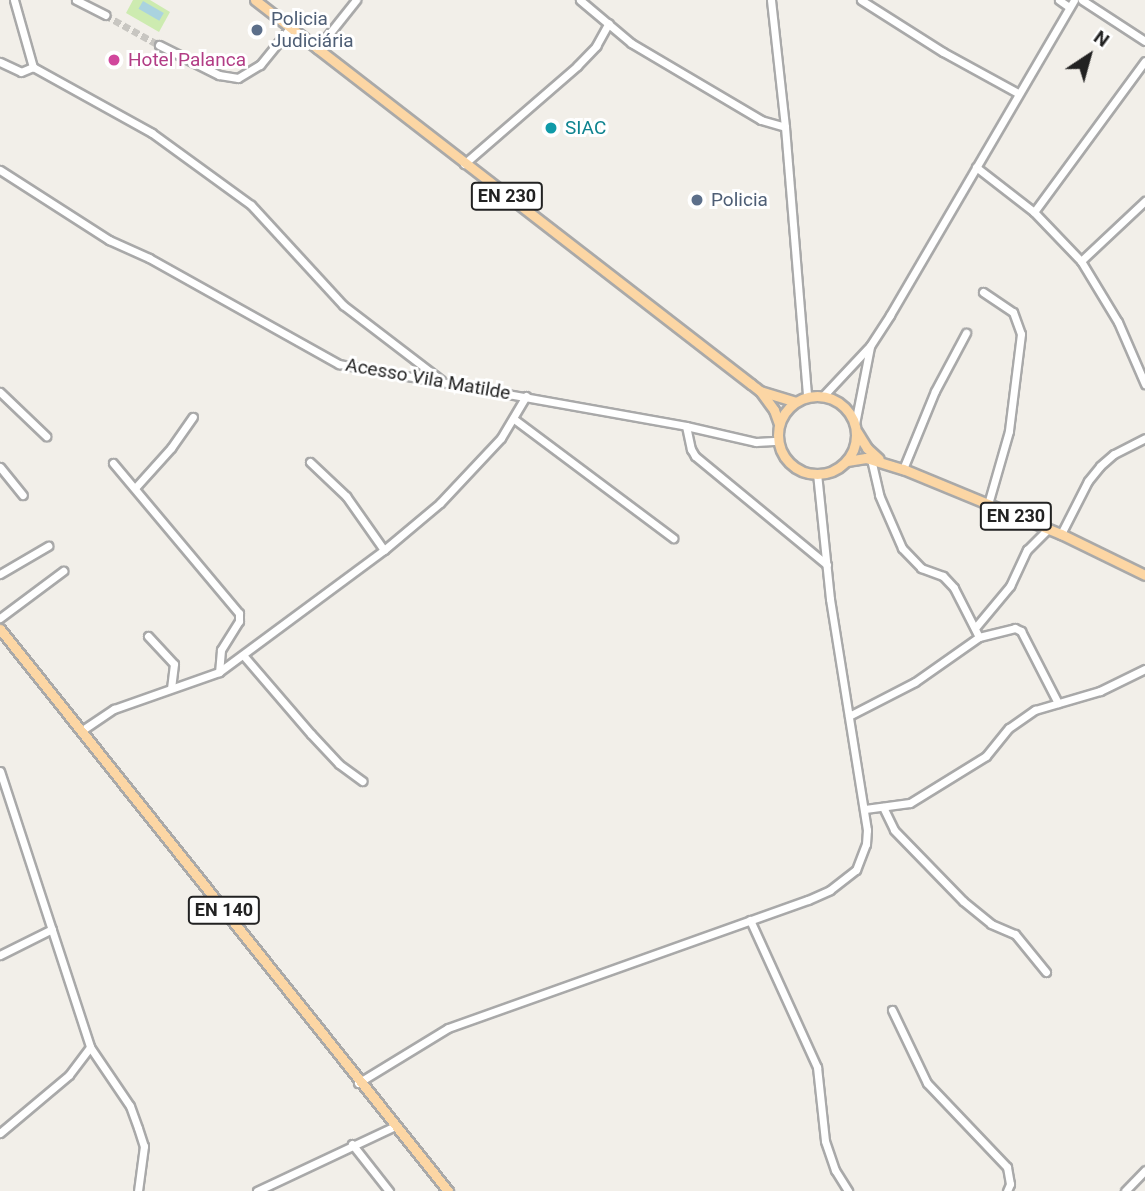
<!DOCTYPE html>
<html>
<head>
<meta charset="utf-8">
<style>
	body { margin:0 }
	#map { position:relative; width:1145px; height:1191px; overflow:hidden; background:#f2efe9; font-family:Roboto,sans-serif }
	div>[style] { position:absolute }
	.grass>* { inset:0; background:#cdebb0 }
	.water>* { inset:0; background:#aad3df; transform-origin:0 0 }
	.minor-tunnel>* { height:7px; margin-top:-3.5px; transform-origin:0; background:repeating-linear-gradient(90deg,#c8c6c1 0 7px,transparent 0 10.5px) }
	.roads { filter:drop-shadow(2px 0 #a9a9a9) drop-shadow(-2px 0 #a9a9a9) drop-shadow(0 2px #a9a9a9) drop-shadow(0 -2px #a9a9a9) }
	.minor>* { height:7px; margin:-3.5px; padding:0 3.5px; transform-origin:3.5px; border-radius:3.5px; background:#fff }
	.major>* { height:9px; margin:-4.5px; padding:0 4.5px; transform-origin:4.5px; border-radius:4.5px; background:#fcd6a4 }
	.major>.ring { margin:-4.5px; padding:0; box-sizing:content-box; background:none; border:9px solid #fcd6a4; border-radius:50% }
	.dots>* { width:19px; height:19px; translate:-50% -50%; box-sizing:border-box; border:4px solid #fff; border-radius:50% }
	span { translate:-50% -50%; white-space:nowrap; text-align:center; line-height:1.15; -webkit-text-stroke:6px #fff; paint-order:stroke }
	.shield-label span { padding:2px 5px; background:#fff; border:2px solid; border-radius:5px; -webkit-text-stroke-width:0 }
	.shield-label { font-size:18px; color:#222; font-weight:700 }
	.service-label { font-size:19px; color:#4e5e75 }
	.left { translate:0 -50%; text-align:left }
	.hotel-label { font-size:19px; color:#b23c85 }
	.culture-label { font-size:19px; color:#0d838f }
	.street-label { font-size:19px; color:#222 }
	.north { position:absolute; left:1054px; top:21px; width:70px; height:70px; -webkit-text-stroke:5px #fff; paint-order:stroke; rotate:36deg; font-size:19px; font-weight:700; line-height:28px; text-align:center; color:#222 }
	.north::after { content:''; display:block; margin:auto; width:24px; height:32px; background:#222; clip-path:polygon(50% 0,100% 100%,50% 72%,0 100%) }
</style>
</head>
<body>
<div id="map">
	<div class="grass">
		<div style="clip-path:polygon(133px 0,150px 0,170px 12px,159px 32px,126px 13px)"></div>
	</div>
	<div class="water">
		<div style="left:143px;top:1px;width:24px;height:9px;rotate:30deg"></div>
	</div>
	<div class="minor-tunnel">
		<div style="left:105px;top:15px;width:62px;rotate:29.1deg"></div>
	</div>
	<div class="roads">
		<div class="minor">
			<div style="left:14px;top:0;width:70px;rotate:74.2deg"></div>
			<div style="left:33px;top:67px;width:136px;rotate:29deg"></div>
			<div style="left:152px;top:133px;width:122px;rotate:36deg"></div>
			<div style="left:251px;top:205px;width:136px;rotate:47.4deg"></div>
			<div style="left:343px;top:305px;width:123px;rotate:37.4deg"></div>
			<div style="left:76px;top:0;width:33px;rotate:27deg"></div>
			<div style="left:580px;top:0;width:67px;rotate:40.1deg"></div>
			<div style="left:631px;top:43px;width:151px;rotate:30.6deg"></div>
			<div style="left:761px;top:120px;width:25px;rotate:16deg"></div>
			<div style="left:771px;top:0;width:128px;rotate:83.7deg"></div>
			<div style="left:785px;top:127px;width:270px;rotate:85.3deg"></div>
			<div style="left:861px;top:0;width:97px;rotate:32.4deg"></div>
			<div style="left:943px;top:52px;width:85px;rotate:28.7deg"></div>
			<div style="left:1059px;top:0;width:12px;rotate:35deg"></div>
			<div style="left:1082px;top:0;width:75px;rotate:33.1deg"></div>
			<div style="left:159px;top:45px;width:67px;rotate:26.6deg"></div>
			<div style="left:219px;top:75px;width:19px;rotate:9deg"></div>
			<div style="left:238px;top:78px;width:26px;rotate:-31deg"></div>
			<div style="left:260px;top:65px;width:48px;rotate:-51deg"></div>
			<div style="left:317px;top:49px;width:63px;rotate:-51.5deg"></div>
			<div style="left:0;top:62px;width:23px;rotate:25deg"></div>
			<div style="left:21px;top:72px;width:13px;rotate:-23deg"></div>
			<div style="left:464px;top:164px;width:150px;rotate:-40.9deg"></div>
			<div style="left:577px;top:66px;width:28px;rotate:-46deg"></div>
			<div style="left:596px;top:46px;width:26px;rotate:-61deg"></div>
			<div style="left:976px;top:167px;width:73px;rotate:37.8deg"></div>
			<div style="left:1034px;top:212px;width:68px;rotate:46.2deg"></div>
			<div style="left:1081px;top:261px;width:71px;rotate:58.8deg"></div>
			<div style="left:1118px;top:322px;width:68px;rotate:66.5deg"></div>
			<div style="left:0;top:170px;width:130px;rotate:32.7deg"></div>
			<div style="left:109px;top:240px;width:44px;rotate:24.2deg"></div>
			<div style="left:149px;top:258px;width:218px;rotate:29.2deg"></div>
			<div style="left:339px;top:364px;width:352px;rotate:10.1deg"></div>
			<div style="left:686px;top:426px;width:72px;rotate:12.9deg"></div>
			<div style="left:756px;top:442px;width:22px;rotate:-3deg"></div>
			<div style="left:1034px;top:212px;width:187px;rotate:-53.7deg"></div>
			<div style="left:1081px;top:261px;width:88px;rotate:-43.2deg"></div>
			<div style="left:983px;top:292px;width:36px;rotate:34deg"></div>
			<div style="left:1013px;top:312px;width:23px;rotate:70deg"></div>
			<div style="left:1021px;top:334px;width:98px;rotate:97.1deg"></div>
			<div style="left:1009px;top:431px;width:76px;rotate:106deg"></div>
			<div style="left:0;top:392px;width:64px;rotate:43.7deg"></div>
			<div style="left:823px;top:396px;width:69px;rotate:-46.8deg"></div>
			<div style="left:870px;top:346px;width:37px;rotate:-57deg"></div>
			<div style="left:890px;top:315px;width:365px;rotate:-59.7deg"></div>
			<div style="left:514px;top:419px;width:199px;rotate:36.8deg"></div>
			<div style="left:855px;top:424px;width:78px;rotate:-79deg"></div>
			<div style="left:686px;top:426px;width:24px;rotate:78deg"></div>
			<div style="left:691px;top:449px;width:8px;rotate:60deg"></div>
			<div style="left:695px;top:456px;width:171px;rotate:39.5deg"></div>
			<div style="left:871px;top:459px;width:37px;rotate:77deg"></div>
			<div style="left:879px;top:495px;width:58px;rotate:66.5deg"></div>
			<div style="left:902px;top:548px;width:28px;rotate:46deg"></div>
			<div style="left:921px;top:568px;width:23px;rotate:20deg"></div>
			<div style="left:943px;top:576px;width:16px;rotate:47deg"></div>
			<div style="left:954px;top:588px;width:55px;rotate:63deg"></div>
			<div style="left:979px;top:637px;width:37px;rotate:-14deg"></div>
			<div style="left:1015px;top:628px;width:7px;rotate:27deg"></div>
			<div style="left:1021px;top:631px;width:81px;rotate:62.8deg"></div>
			<div style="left:310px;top:462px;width:50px;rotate:43.4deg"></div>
			<div style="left:346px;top:496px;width:66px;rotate:54.9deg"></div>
			<div style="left:113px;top:463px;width:196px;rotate:50deg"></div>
			<div style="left:239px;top:613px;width:8px;rotate:90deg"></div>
			<div style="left:239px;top:621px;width:34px;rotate:122deg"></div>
			<div style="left:221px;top:650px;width:22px;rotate:95deg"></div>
			<div style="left:0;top:467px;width:36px;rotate:51deg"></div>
			<div style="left:903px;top:469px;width:84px;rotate:-67.7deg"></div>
			<div style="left:935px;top:391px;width:66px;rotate:-61.9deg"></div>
			<div style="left:135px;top:488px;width:54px;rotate:-48deg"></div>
			<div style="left:171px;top:448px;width:38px;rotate:-55deg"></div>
			<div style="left:1061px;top:534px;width:59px;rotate:-63deg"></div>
			<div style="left:1088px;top:481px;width:19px;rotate:-51deg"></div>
			<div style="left:1100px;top:466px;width:18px;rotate:-41deg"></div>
			<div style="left:1114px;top:454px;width:35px;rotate:-27deg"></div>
			<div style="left:0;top:574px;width:56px;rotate:-30.3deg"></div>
			<div style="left:0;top:618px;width:79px;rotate:-36.7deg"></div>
			<div style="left:975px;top:628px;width:55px;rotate:-50.2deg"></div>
			<div style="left:1010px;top:586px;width:40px;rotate:-65deg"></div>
			<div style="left:1027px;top:550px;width:30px;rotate:-45deg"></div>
			<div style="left:148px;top:636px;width:38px;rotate:47deg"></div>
			<div style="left:174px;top:664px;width:23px;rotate:97deg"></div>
			<div style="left:243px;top:655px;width:104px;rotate:49.3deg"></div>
			<div style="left:311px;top:734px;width:41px;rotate:47deg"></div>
			<div style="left:339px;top:764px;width:29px;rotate:36deg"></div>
			<div style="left:849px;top:716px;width:74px;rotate:-27.3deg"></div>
			<div style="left:915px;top:682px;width:78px;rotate:-35.1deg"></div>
			<div style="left:81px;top:731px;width:40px;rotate:-34deg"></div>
			<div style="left:114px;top:709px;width:111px;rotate:-19.4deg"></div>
			<div style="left:219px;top:672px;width:205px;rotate:-36.5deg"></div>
			<div style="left:384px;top:550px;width:73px;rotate:-40deg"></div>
			<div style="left:440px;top:503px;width:89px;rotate:-46.8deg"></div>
			<div style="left:501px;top:438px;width:49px;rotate:-59.2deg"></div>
			<div style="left:0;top:771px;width:290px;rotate:71.9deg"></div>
			<div style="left:90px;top:1047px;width:71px;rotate:55.9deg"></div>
			<div style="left:130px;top:1106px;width:23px;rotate:70deg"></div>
			<div style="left:138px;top:1128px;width:19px;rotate:72deg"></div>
			<div style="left:144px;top:1146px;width:45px;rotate:97.6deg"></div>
			<div style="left:883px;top:807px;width:25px;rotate:64deg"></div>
			<div style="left:894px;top:830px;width:99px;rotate:45.8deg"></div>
			<div style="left:963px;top:901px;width:36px;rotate:39deg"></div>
			<div style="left:991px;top:924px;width:26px;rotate:23deg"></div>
			<div style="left:1015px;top:934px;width:49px;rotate:50.8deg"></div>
			<div style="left:865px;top:809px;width:45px;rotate:-7.6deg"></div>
			<div style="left:910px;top:803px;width:89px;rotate:-31.7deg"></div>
			<div style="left:986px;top:756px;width:36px;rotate:-51deg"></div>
			<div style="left:1009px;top:728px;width:32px;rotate:-35deg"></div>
			<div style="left:1035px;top:710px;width:68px;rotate:-16.3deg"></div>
			<div style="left:1100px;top:691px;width:50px;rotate:-26.1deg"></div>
			<div style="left:750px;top:920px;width:162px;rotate:65.5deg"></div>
			<div style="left:817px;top:1067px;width:74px;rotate:83.8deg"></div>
			<div style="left:825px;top:1141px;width:31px;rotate:71deg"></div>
			<div style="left:835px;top:1170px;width:25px;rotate:58deg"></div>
			<div style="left:0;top:955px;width:58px;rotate:-26.6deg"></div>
			<div style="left:892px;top:1010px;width:81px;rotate:64.4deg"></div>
			<div style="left:927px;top:1083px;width:116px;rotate:46.4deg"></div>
			<div style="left:1007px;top:1167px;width:17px;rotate:80deg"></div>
			<div style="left:1010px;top:1184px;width:8px;rotate:113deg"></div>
			<div style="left:358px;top:1083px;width:105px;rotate:-31.4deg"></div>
			<div style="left:448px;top:1028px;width:382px;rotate:-19.6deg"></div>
			<div style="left:808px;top:900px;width:24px;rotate:-24deg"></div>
			<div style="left:830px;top:890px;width:33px;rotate:-38deg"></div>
			<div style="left:856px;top:870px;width:28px;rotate:-69deg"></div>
			<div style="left:866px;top:844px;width:14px;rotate:-86deg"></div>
			<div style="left:867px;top:830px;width:234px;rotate:-99.1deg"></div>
			<div style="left:830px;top:599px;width:126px;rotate:-95.9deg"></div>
			<div style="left:0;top:1133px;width:90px;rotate:-40deg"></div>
			<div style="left:69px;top:1075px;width:35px;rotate:-53deg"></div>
			<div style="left:352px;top:1144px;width:60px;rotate:51.8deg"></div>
			<div style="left:257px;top:1191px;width:153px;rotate:-25.2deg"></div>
			<div style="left:1125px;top:1191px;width:29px;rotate:-46deg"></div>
		</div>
		<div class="major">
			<div style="left:255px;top:0;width:627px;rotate:37.75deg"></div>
			<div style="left:751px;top:384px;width:11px;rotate:38deg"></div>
			<div style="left:760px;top:391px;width:37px;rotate:17deg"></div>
			<div style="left:761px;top:392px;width:22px;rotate:54deg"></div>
			<div style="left:774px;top:410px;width:15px;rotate:70deg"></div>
			<div class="ring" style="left:778px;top:396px;width:69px;height:69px"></div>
			<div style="left:857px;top:432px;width:19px;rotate:58deg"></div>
			<div style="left:867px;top:448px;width:16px;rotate:43deg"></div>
			<div style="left:847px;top:461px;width:19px;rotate:-9deg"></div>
			<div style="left:866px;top:458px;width:39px;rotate:17deg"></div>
			<div style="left:903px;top:469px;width:171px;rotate:22.4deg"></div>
			<div style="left:1061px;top:534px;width:93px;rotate:26deg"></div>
			<div style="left:0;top:629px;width:719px;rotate:51.44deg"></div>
		</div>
	</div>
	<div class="dots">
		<div style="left:257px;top:30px;background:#5c6f8a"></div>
		<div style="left:114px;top:60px;background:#d1479c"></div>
		<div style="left:551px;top:128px;background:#0f9aa8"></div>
		<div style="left:697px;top:200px;background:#5c6f8a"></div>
	</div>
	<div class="shield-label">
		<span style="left:507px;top:196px">EN 230</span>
		<span style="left:1016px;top:516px">EN 230</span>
		<span style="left:224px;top:910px">EN 140</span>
	</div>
	<div class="service-label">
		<span class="left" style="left:271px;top:30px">Policia<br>Judiciária</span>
		<span class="left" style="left:711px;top:200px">Policia</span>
	</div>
	<div class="hotel-label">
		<span class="left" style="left:128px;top:60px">Hotel Palanca</span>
	</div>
	<div class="culture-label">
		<span class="left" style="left:565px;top:128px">SIAC</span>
	</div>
	<div class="street-label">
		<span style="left:428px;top:379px;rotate:10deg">Acesso Vila Matilde</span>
	</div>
	<div class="north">N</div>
</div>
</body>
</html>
